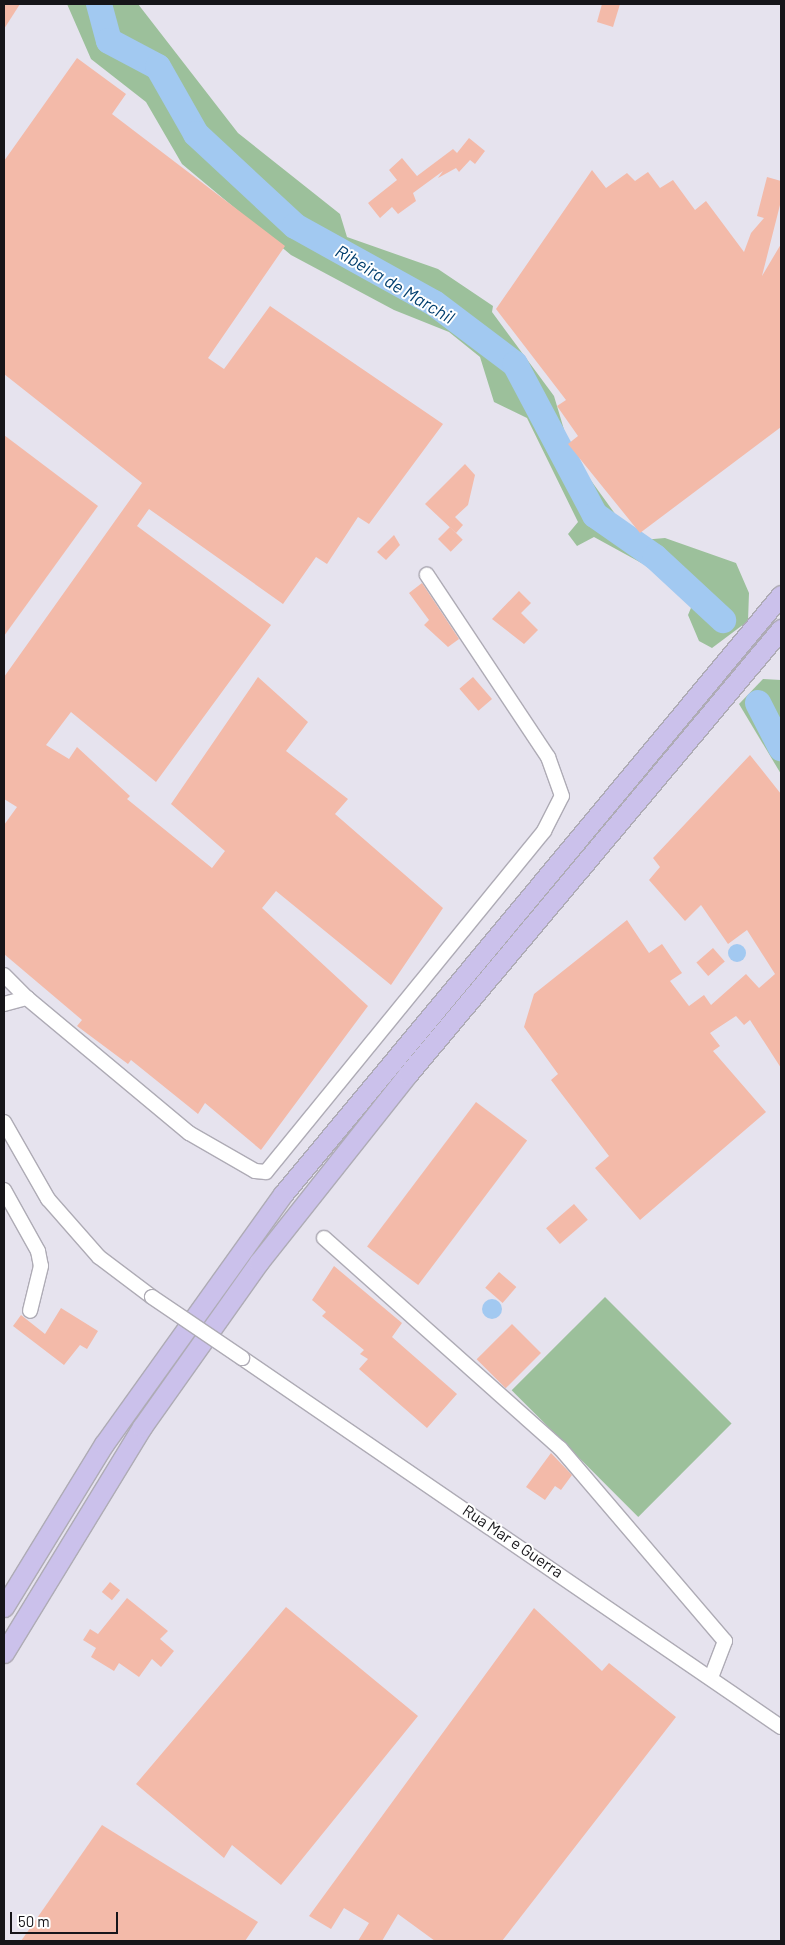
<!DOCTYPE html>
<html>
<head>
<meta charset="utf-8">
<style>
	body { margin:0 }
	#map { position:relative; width:785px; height:1945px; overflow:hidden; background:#e6e3ee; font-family:Barlow,sans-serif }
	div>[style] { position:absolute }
	.green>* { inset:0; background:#9cc09b; transform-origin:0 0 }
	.water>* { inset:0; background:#a2c9f1 }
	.round { border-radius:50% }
	.river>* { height:26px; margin:-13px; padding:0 13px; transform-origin:13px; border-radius:13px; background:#a2c9f1 }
	.building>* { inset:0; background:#f3baa9; transform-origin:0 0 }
	.roads { filter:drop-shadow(1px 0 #aeabb5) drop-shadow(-1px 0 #aeabb5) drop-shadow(0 1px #aeabb5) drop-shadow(0 -1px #aeabb5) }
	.minor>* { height:14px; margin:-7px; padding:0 7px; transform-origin:7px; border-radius:7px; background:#fff }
	.major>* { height:19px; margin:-9.5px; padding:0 9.5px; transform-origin:9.5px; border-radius:9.5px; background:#cbc1eb }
	.bridges { filter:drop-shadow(1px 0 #aeabb5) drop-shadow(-1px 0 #aeabb5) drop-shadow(0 1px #aeabb5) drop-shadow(0 -1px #aeabb5) }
	.minor-bridge>* { height:14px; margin:-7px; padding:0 7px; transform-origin:7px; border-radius:7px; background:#fff }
	span { translate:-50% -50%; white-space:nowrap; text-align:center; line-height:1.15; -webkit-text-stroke:4px #fff; paint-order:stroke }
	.street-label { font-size:16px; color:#161519 }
	.water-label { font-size:18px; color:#003e6e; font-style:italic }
	.frame { position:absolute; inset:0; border:5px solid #161519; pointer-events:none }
	.scale { position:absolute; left:10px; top:1912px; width:108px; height:22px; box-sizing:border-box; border:2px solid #161519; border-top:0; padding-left:6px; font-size:15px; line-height:18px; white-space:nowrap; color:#161519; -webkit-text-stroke:4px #fff; paint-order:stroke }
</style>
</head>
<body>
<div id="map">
	<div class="green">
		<div style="clip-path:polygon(67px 4px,138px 4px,238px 133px,340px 214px,347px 237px,438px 269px,493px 306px,492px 312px,554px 396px,571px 453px,621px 522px,642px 540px,665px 538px,736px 563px,749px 593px,748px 621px,712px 648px,699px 641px,688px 615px,693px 603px,667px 577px,594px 537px,577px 546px,568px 534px,578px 522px,527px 418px,494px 402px,480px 357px,449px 332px,394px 310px,291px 255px,182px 164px,146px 102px,91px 59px)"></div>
		<div style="clip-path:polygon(763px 679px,781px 680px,781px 774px,739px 704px)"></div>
		<div style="left:605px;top:1297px;width:179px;height:132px;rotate:45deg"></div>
	</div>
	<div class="water">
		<div class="round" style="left:728px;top:944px;width:18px;height:18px"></div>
		<div class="round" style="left:482px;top:1299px;width:20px;height:20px"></div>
	</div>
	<div class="river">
		<div style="left:99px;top:4px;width:38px;rotate:75deg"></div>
		<div style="left:109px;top:41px;width:55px;rotate:28deg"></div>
		<div style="left:158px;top:67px;width:77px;rotate:60.4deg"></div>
		<div style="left:196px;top:134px;width:135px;rotate:42.9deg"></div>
		<div style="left:295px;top:226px;width:159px;rotate:29deg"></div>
		<div style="left:434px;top:303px;width:101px;rotate:37deg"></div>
		<div style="left:515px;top:364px;width:171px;rotate:62.1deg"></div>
		<div style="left:595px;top:515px;width:73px;rotate:35deg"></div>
		<div style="left:655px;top:557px;width:93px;rotate:42.8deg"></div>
		<div style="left:758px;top:703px;width:51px;rotate:62.9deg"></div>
	</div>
	<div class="building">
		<div style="clip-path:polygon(4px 4px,20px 4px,4px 29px)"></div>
		<div style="clip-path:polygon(602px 4px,620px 4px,613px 27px,597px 22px)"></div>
		<div style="clip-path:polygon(77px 58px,126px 94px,112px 114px,285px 246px,208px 358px,224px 369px,270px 306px,443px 424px,369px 524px,358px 517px,327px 564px,316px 557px,283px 604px,149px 509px,137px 526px,271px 625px,156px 782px,71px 712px,46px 745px,69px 759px,77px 747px,130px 796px,127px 799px,212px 868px,225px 851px,171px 804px,258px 677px,308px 722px,286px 751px,348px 799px,335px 814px,443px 908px,391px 985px,276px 891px,262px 908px,368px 1006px,261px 1150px,205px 1103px,198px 1114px,131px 1060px,128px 1064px,77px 1026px,82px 1020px,4px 954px,4px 825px,17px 807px,4px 799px,4px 677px,142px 483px,4px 374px,4px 161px)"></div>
		<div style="clip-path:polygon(469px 138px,485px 151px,475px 164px,470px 160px,459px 172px,456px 168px,438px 178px,443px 171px,413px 193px,416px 201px,398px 214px,392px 207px,380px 218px,368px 203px,397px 180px,389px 170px,402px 158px,417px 176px,453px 149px,457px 153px)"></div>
		<div style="clip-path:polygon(592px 170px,606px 188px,627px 173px,635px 181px,648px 172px,660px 188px,673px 180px,695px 210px,706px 201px,744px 252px,751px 233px,764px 218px,757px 216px,767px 177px,781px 181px,781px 201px,762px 276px,781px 244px,781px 427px,640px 533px,568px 444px,578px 436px,557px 406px,566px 400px,496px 309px)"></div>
		<div style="clip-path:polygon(4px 435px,98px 506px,4px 636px)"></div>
		<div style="clip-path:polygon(465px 464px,475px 475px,468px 505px,455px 517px,463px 525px,456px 533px,425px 504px)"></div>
		<div style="left:450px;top:527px;width:18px;height:17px;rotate:45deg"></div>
		<div style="clip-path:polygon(394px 535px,400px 545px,386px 560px,377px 552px)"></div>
		<div style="clip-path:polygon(422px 583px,459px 639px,448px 647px,424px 625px,429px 620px,409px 593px)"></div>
		<div style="clip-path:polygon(519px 591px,531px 603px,521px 613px,538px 630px,524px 644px,492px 619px)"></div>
		<div style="left:473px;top:677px;width:29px;height:18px;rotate:49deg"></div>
		<div style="clip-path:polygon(750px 755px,781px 794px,781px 1068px,750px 1020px,744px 1025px,736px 1016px,710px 1033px,720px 1046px,713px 1051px,766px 1112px,640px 1220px,595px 1168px,609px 1156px,551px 1080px,558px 1074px,524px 1027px,534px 994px,627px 920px,649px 953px,662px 944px,682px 973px,670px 981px,689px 1006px,704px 995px,711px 1005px,746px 974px,759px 988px,775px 974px,747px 930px,728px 944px,701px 905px,685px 921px,649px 880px,660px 867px,653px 858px)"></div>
		<div style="left:713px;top:948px;width:18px;height:22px;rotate:49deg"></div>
		<div style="left:476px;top:1102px;width:64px;height:181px;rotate:37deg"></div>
		<div style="left:574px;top:1204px;width:21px;height:37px;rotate:49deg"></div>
		<div style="clip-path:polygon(334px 1266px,402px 1323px,392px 1337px,457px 1394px,427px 1428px,359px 1369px,368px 1359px,360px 1354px,364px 1350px,322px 1316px,326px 1312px,312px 1300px)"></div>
		<div style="left:499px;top:1272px;width:23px;height:21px;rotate:41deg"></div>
		<div style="clip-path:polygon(61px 1308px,98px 1331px,87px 1349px,80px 1345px,64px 1365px,13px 1326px,21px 1315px,45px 1334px)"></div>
		<div style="left:512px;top:1324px;width:41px;height:50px;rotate:45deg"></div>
		<div style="clip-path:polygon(551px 1453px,572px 1475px,561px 1490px,555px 1486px,545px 1500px,526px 1487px)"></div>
		<div style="left:110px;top:1582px;width:13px;height:13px;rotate:39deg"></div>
		<div style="clip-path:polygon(127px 1598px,168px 1631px,160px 1639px,174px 1651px,161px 1667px,152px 1659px,139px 1677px,119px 1663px,114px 1671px,91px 1657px,96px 1648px,83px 1640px,90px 1629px,98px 1634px)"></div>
		<div style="clip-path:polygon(286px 1607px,418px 1716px,281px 1885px,232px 1845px,224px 1858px,136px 1784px)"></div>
		<div style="clip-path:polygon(534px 1608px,602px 1671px,609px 1663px,676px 1717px,502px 1941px,435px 1941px,398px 1914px,382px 1941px,358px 1941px,369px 1923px,344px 1908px,331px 1929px,309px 1916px)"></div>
		<div style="clip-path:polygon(102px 1825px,258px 1922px,245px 1941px,21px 1941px)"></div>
	</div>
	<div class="roads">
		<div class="minor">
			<div style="left:4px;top:975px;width:33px;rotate:45deg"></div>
			<div style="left:4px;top:1004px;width:24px;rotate:-15deg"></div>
			<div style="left:27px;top:998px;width:211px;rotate:39.8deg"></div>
			<div style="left:189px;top:1133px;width:76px;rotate:29.9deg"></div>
			<div style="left:255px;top:1171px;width:11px;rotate:5deg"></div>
			<div style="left:266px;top:1172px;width:440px;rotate:-50.8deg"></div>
			<div style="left:544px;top:831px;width:39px;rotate:-63deg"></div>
			<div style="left:562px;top:796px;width:41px;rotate:-109.7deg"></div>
			<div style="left:548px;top:757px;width:219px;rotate:-123.6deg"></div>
			<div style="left:4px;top:1122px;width:89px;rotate:60.3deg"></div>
			<div style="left:48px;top:1199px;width:77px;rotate:48.7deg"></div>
			<div style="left:99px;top:1257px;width:66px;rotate:37deg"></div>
			<div style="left:4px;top:1190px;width:70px;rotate:60.9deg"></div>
			<div style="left:38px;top:1251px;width:15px;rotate:79deg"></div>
			<div style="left:41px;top:1266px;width:46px;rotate:103.7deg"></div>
			<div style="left:324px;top:1238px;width:316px;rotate:41.7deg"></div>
			<div style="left:560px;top:1448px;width:254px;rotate:49.5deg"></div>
			<div style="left:725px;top:1641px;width:39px;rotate:111deg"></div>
			<div style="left:242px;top:1358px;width:653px;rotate:34.4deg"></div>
		</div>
		<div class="major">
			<div style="left:4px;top:1607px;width:191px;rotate:-58.5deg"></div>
			<div style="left:104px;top:1444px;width:307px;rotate:-54.4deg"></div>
			<div style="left:283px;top:1194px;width:779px;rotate:-50.26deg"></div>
			<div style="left:4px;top:1653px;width:265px;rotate:-58.6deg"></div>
			<div style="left:142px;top:1427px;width:202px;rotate:-54.7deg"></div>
			<div style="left:259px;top:1262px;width:240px;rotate:-51.6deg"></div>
			<div style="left:408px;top:1074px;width:581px;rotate:-50.03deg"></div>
		</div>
	</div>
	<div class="bridges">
		<div class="minor-bridge">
			<div style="left:152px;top:1297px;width:109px;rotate:34.1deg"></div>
		</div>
	</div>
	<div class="street-label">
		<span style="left:513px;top:1541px;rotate:34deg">Rua Mar e Guerra</span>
	</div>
	<div class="water-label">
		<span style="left:395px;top:284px;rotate:31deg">Ribeira de Marchil</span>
	</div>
	<div class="frame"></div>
	<div class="scale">50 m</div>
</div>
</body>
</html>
